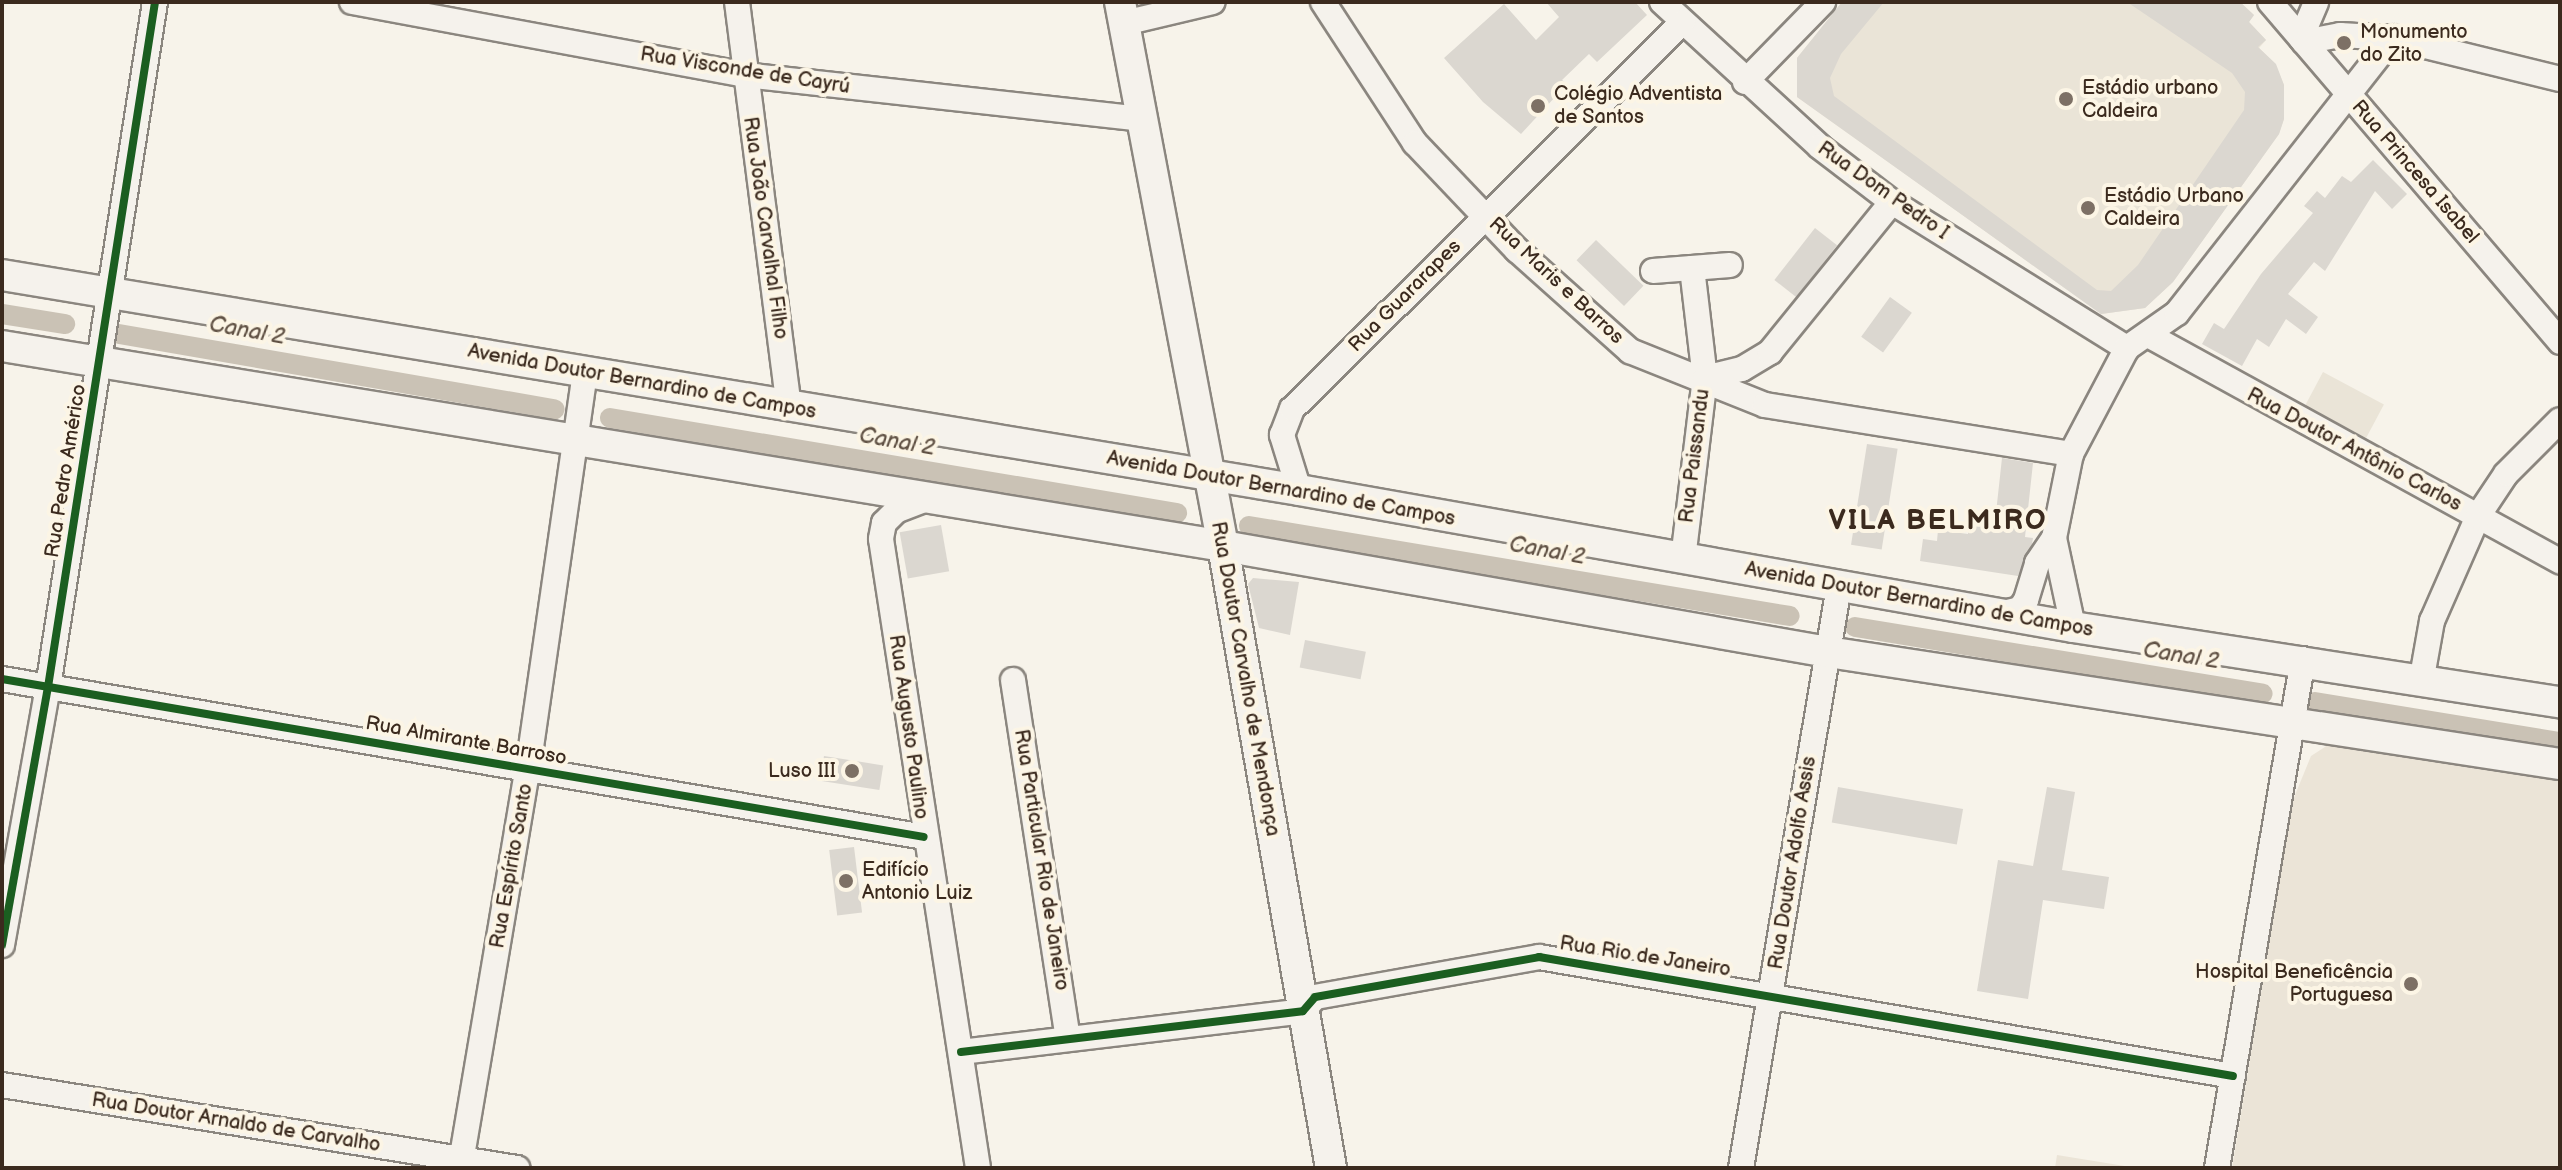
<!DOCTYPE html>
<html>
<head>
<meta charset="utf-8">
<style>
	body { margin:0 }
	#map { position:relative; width:2562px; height:1170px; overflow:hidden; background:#f7f3ea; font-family:"Balsamiq Sans",sans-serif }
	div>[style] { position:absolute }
	.built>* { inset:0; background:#ebe4d7 }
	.green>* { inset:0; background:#eae4d7; transform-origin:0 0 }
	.canal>* { height:20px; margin:-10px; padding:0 10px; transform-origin:10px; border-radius:10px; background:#cac2b5 }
	.building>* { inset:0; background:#dbd7d0; transform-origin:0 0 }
	.roads { filter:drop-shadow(2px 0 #8b867f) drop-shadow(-2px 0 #8b867f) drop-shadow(0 2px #8b867f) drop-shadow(0 -2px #8b867f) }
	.minor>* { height:24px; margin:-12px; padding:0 12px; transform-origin:12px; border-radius:12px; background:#f5f2ec }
	.major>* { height:30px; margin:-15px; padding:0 15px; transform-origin:15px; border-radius:15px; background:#f5f2ec }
	.cycleway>* { height:8px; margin:-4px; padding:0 4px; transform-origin:4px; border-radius:4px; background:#1b5e20 }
	.dots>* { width:22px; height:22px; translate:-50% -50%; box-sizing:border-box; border:4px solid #fcf5e5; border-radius:50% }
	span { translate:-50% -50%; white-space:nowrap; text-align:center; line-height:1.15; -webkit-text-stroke:8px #fcf5e5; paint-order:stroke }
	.poi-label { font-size:20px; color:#3b2a1e }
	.left { translate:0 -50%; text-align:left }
	.right { translate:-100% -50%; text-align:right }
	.street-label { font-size:20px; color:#3b2a1e }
	.water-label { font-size:22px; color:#605144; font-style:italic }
	.district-label { font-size:28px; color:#3b2a1e; font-weight:700; letter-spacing:2px }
	.frame { position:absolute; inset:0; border:4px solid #3b2a1e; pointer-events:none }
</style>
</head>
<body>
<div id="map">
	<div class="built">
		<div style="clip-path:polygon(2350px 742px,2560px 776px,2560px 1168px,2232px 1168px,2293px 800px,2311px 756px,2328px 745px)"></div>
		<div style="clip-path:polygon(2057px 1155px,2137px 1168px,2055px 1168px)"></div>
	</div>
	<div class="green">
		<div style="clip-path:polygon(1842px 2px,2240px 2px,2254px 15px,2249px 22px,2266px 40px,2259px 48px,2275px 64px,2284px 85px,2284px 119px,2279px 134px,2173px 282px,2145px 308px,2101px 314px,1797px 97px,1797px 58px)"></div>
		<div style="left:2323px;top:372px;width:69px;height:38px;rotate:28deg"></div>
	</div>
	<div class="canal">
		<div style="left:2px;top:314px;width:64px;rotate:9deg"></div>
		<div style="left:119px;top:334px;width:442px;rotate:9.8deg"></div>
		<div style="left:610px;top:418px;width:575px;rotate:9.51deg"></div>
		<div style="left:1249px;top:526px;width:548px;rotate:9.45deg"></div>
		<div style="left:1855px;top:627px;width:413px;rotate:9.3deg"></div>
		<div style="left:2315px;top:702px;width:248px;rotate:9.3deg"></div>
	</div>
	<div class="building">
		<div style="clip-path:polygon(1546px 2px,1635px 2px,1647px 15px,1597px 62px,1589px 54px,1562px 80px,1567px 84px,1521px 134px,1483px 102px,1444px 58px,1504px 4px,1536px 40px,1559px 17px)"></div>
		<div style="clip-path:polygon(1842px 2px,1884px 2px,1841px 54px,1830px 78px,1834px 96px,2097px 290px,2111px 291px,2138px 265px,2244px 110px,2245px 92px,2232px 73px,2127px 2px,2240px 2px,2254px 15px,2249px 22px,2266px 40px,2258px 47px,2276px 64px,2284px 85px,2284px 119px,2279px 134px,2173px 282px,2145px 308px,2101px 314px,1797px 97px,1797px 58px)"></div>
		<div style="clip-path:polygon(2373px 160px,2407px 194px,2392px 209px,2375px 191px,2325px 271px,2314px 262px,2288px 294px,2318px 317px,2306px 334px,2286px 319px,2269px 347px,2257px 339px,2242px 366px,2202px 344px,2214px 323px,2224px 329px,2261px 274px,2313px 213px,2304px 206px,2317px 191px,2325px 198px,2342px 176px,2351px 182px)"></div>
		<div style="left:1815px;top:228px;width:28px;height:66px;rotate:38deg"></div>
		<div style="left:1596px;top:240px;width:66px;height:28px;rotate:44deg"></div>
		<div style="left:1890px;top:297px;width:27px;height:49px;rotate:36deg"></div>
		<div style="left:1867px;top:444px;width:31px;height:102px;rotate:9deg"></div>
		<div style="clip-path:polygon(2002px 458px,2033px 463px,2025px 537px,2033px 538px,2032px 544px,2018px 576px,1920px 561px,1923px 539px,1937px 541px,1938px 530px,1968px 534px,1970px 518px,1995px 522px)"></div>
		<div style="left:941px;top:525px;width:47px;height:42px;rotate:80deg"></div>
		<div style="clip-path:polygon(1253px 578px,1299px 582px,1290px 635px,1259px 628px,1248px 584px)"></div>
		<div style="left:1305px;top:640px;width:62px;height:28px;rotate:11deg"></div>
		<div style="left:824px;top:756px;width:60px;height:25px;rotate:9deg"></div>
		<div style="left:1838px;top:787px;width:127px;height:36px;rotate:10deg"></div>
		<div style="clip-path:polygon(2047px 787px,2075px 792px,2062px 870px,2109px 877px,2104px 909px,2043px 900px,2028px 999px,1977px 991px,1998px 860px,2033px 866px)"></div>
		<div style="left:854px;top:847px;width:66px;height:25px;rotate:83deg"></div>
	</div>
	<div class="roads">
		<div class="minor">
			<div style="left:352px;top:2px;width:399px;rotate:10.5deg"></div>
			<div style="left:744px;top:75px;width:399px;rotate:6.3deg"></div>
			<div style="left:737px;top:2px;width:408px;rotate:82.7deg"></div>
			<div style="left:1323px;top:2px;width:168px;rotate:56.9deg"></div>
			<div style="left:1415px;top:143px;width:148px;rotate:46.4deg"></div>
			<div style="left:1517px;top:250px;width:152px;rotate:41.8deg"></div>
			<div style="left:1630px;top:351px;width:145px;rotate:21.8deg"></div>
			<div style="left:1765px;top:405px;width:310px;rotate:9.1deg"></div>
			<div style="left:1662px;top:2px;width:214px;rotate:42.5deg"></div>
			<div style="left:1820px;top:147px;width:91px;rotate:37.4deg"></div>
			<div style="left:1892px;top:202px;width:277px;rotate:31.9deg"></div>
			<div style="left:2270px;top:2px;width:447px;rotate:49.5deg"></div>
			<div style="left:1124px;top:23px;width:91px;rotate:-13.3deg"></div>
			<div style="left:2301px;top:38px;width:39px;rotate:-67deg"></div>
			<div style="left:2304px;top:42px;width:37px;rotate:-11deg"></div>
			<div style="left:2340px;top:35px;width:53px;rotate:3.2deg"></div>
			<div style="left:2393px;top:38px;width:172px;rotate:13.8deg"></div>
			<div style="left:1745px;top:82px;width:112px;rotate:-45.7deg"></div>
			<div style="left:1692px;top:268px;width:111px;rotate:83.3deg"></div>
			<div style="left:1653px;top:271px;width:77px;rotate:-4.5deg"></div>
			<div style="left:2150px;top:336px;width:468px;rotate:28.8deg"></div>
			<div style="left:1299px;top:490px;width:58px;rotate:-107.2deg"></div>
			<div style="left:1282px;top:435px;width:28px;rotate:-69deg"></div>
			<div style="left:1292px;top:409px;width:550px;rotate:-44.71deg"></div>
			<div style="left:924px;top:500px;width:30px;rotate:159deg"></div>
			<div style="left:896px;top:511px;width:17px;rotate:135deg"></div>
			<div style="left:884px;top:523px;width:16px;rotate:101deg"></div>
			<div style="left:881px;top:539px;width:636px;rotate:81.23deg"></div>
			<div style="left:2054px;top:538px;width:91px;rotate:77.9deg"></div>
			<div style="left:1683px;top:559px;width:182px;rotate:-83.1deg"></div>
			<div style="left:1705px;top:378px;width:38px;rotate:-14deg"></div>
			<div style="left:1742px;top:369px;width:33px;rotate:-31deg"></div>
			<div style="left:1770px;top:352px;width:193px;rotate:-50.9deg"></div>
			<div style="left:1999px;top:614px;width:22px;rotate:-13deg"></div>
			<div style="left:2020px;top:609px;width:11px;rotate:-56deg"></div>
			<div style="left:2026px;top:600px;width:39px;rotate:-73deg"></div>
			<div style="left:2037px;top:563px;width:30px;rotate:-56deg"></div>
			<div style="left:2054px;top:538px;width:86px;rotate:-78.6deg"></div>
			<div style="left:2071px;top:454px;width:120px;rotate:-62.2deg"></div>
			<div style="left:2127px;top:348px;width:61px;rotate:-35deg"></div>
			<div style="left:2177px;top:313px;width:350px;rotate:-51.9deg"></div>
			<div style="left:2422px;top:677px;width:57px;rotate:-79.9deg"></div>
			<div style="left:2432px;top:621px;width:115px;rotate:-66.3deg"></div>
			<div style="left:2478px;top:516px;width:50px;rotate:-56.3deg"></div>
			<div style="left:2506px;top:474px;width:76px;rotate:-45deg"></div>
			<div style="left:2px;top:679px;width:935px;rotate:9.72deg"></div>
			<div style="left:1013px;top:680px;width:363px;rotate:81.3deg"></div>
			<div style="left:2px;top:945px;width:262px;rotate:-79.9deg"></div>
			<div style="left:48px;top:687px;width:693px;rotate:-81.12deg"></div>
			<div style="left:961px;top:1052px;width:344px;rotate:-6.8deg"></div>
			<div style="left:1303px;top:1011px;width:18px;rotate:-49deg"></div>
			<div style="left:1315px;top:997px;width:228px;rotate:-10.1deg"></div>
			<div style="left:1539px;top:957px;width:704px;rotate:9.73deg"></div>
			<div style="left:2px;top:1085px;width:522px;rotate:9.16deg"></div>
			<div style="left:460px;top:1168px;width:406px;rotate:-80.4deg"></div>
			<div style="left:528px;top:768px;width:400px;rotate:-81.8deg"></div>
			<div style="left:1741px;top:1168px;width:590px;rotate:-80.44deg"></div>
			<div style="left:2217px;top:1168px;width:516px;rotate:-80.41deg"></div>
		</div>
		<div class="major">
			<div style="left:1120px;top:2px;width:554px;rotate:79.28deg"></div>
			<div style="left:1223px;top:546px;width:631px;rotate:80.15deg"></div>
			<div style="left:2px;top:275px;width:1315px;rotate:9.41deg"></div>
			<div style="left:1299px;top:490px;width:786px;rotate:10.04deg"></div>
			<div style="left:2073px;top:627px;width:493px;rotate:8.8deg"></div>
			<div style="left:2px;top:346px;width:1237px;rotate:9.3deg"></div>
			<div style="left:1223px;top:546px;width:614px;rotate:9.94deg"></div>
			<div style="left:1828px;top:652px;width:741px;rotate:8.7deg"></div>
		</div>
	</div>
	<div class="cycleway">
		<div style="left:2px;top:679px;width:935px;rotate:9.72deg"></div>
		<div style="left:2px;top:945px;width:262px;rotate:-79.9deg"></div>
		<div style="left:48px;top:687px;width:693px;rotate:-81.12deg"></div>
		<div style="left:961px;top:1052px;width:344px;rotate:-6.8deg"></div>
		<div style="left:1303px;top:1011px;width:18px;rotate:-49deg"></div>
		<div style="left:1315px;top:997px;width:228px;rotate:-10.1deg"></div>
		<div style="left:1539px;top:957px;width:704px;rotate:9.73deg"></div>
	</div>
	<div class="dots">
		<div style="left:2344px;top:43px;background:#7d7065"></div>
		<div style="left:2066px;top:99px;background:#7d7065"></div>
		<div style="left:1538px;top:106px;background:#7d7065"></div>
		<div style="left:2088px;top:208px;background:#7d7065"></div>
		<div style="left:852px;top:771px;background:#7d7065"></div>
		<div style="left:846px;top:881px;background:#7d7065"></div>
		<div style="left:2411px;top:984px;background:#7d7065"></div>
	</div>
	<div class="poi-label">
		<span class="left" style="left:2360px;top:44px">Monumento<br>do Zito</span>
		<span class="left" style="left:2082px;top:100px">Estádio urbano<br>Caldeira</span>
		<span class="left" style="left:1554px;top:106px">Colégio Adventista<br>de Santos</span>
		<span class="left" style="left:2104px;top:208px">Estádio Urbano<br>Caldeira</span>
		<span class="right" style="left:836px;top:771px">Luso III</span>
		<span class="left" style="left:862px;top:882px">Edifício<br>Antonio Luiz</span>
		<span class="right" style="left:2393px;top:984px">Hospital Beneficência<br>Portuguesa</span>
	</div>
	<div class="street-label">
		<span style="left:745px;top:71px;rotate:9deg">Rua Visconde de Cayrú</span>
		<span style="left:2415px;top:172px;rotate:49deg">Rua Princesa Isabel</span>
		<span style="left:1883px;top:191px;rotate:35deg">Rua Dom Pedro I</span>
		<span style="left:765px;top:228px;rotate:82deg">Rua João Carvalhal Filho</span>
		<span style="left:1556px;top:281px;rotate:43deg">Rua Maris e Barros</span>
		<span style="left:1405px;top:296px;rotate:-45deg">Rua Guararapes</span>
		<span style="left:642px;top:382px;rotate:10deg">Avenida Doutor Bernardino de Campos</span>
		<span style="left:2354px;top:450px;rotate:28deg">Rua Doutor Antônio Carlos</span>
		<span style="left:1695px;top:456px;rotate:-83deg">Rua Paissandu</span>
		<span style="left:66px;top:471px;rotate:-81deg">Rua Pedro Américo</span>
		<span style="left:1281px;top:489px;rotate:10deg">Avenida Doutor Bernardino de Campos</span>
		<span style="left:1919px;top:600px;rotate:10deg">Avenida Doutor Bernardino de Campos</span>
		<span style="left:1245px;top:679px;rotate:80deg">Rua Doutor Carvalho de Mendonça</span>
		<span style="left:908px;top:727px;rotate:82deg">Rua Augusto Paulino</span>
		<span style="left:466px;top:741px;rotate:10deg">Rua Almirante Barroso</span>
		<span style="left:1041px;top:860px;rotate:81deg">Rua Particular Rio de Janeiro</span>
		<span style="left:1793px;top:863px;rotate:-81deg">Rua Doutor Adolfo Assis</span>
		<span style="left:512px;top:866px;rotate:-80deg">Rua Espírito Santo</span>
		<span style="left:1645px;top:957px;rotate:9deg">Rua Rio de Janeiro</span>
		<span style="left:236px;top:1123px;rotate:9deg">Rua Doutor Arnaldo de Carvalho</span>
	</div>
	<div class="water-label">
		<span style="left:247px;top:331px;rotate:10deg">Canal 2</span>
		<span style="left:897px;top:442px;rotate:10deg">Canal 2</span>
		<span style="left:1547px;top:551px;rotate:10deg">Canal 2</span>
		<span style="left:2181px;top:656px;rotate:9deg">Canal 2</span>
	</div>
	<div class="district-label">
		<span style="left:1938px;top:521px">VILA BELMIRO</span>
	</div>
	<div class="frame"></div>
</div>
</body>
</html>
